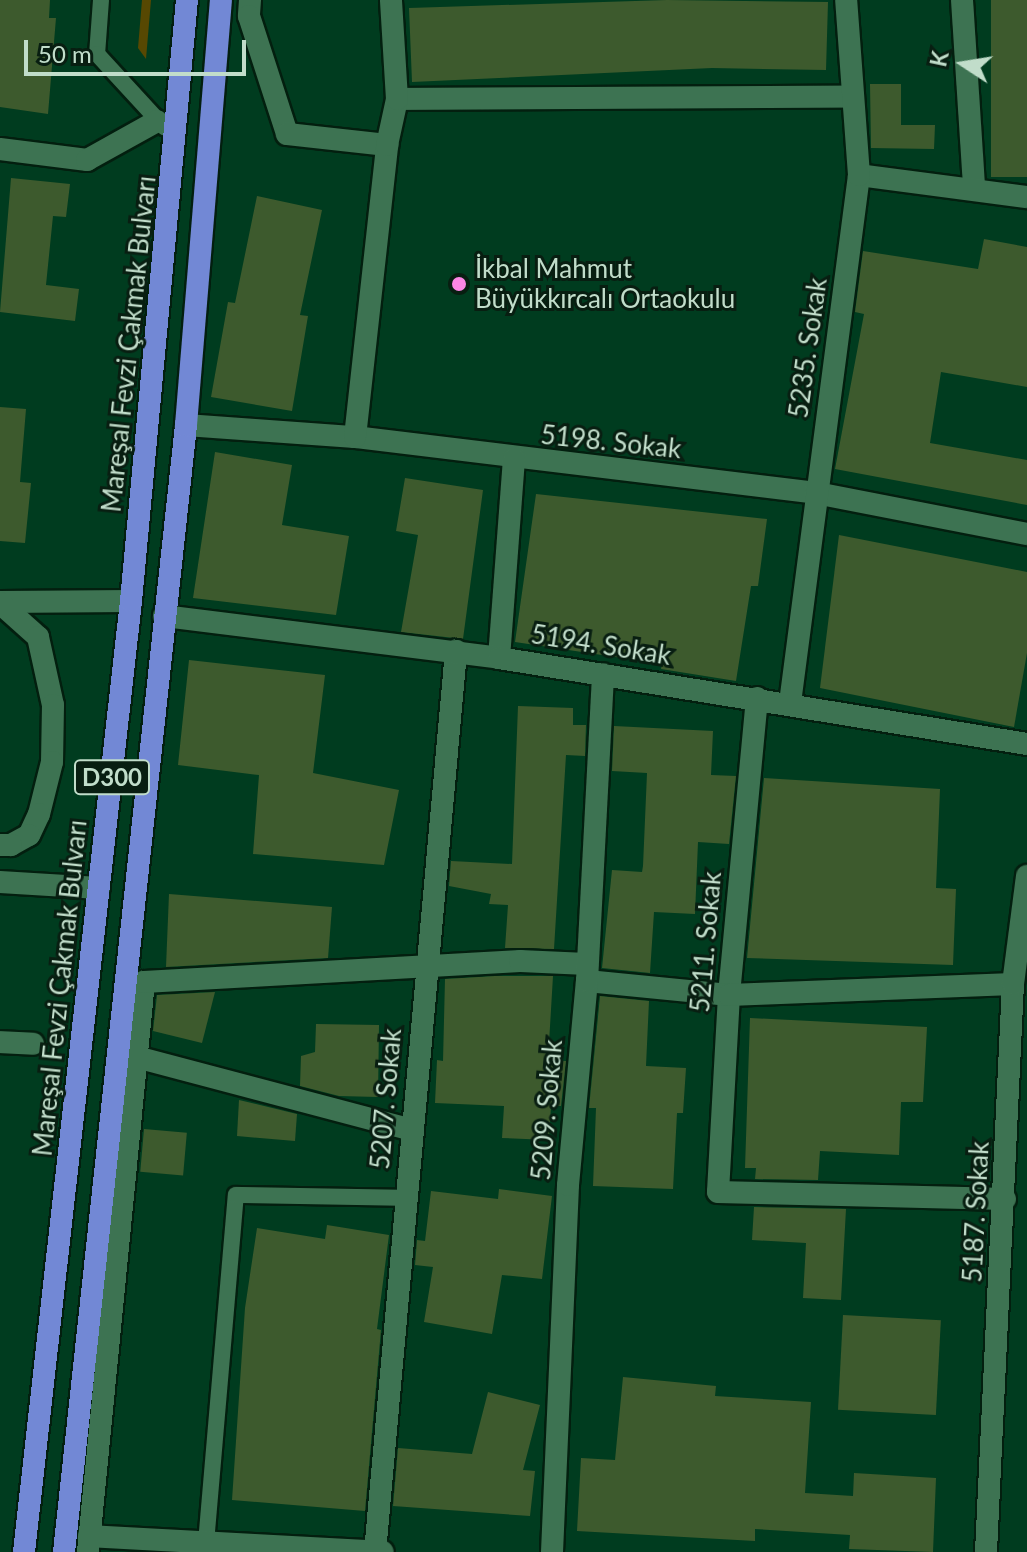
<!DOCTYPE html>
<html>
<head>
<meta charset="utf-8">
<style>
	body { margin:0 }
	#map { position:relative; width:1027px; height:1552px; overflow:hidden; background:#003c1f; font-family:Lato,sans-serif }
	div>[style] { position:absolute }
	.green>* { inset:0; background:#574802 }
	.building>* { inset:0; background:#3d5a2d; transform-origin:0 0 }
	.roads { filter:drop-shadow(2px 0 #031f0f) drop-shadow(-2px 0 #031f0f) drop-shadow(0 2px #031f0f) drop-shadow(0 -2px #031f0f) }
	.service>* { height:16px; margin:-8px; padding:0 8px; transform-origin:8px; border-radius:8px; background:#3d7352 }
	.minor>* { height:22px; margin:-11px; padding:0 11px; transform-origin:11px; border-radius:11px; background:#3d7352 }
	.tertiary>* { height:22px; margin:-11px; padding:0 11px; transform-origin:11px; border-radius:11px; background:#3d7352 }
	.trunk>* { height:22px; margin:-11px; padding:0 11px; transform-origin:11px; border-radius:11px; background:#7288d5 }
	.dots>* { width:22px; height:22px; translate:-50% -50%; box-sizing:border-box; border:4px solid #081e11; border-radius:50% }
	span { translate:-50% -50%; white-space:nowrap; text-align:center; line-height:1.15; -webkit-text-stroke:6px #081e11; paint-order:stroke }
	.shield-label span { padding:2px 6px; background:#081e11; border:2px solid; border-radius:6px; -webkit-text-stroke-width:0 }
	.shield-label { font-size:24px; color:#c1ddca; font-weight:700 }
	.poi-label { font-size:26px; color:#c1ddca }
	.left { translate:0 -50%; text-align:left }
	.street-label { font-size:26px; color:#c1ddca }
	.north { position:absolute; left:923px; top:24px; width:80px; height:80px; -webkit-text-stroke:6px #081e11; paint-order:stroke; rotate:282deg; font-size:22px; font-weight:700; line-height:32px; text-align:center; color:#c1ddca }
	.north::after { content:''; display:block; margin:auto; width:28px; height:36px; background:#c1ddca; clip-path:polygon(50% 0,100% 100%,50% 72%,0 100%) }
	.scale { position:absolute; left:24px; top:40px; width:222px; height:36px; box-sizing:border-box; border:4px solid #c1ddca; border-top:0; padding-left:10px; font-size:24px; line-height:28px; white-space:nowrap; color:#c1ddca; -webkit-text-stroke:6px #081e11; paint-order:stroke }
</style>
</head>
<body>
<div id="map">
	<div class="green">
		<div style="clip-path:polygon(142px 0,151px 0,146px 59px,138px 48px)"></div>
	</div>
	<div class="building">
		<div style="clip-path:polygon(0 0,50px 0,49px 18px,56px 18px,48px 114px,0 107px)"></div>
		<div style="clip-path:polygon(667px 0,828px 2px,826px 70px,712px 68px,412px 82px,409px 8px)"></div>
		<div style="left:991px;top:0;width:36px;height:177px"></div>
		<div style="clip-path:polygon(870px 84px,901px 84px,901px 125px,935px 125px,934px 149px,871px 148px)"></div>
		<div style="clip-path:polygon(11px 178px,70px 184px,66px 217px,53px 216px,46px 285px,79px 289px,75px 321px,0 312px)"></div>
		<div style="clip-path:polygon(257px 196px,322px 210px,300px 315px,308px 316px,292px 411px,211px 397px,228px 302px,235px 303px)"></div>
		<div style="clip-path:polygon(984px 239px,1027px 247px,1027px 387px,941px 372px,930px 443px,1027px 460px,1027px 505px,835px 469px,864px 314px,855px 312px,863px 251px,978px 269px)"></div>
		<div style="clip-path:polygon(0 407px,26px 409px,20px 482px,31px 483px,25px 543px,0 541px)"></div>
		<div style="clip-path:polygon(215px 452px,292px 465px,282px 525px,349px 536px,336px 615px,193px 598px)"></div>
		<div style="clip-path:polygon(405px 478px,483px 490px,463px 639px,401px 632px,418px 535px,396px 531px)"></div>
		<div style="clip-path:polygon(536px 494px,767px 519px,758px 586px,751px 586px,736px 681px,661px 669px,662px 664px,515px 642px)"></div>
		<div style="clip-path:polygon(839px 535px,1027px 572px,1027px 653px,1014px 727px,820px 688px)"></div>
		<div style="clip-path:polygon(189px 660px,325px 675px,313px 773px,399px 790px,384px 865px,253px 854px,259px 775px,178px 765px)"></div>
		<div style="clip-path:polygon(518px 706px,573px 708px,573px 725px,586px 725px,585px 756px,566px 755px,554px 949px,505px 948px,508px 905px,489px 904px,491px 894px,449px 886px,451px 861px,512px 864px)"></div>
		<div style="clip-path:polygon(614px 726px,713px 731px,711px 775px,736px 776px,729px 844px,698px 842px,695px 914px,654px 912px,650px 973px,602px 968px,612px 870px,642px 872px,643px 866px,647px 773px,612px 771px)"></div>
		<div style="clip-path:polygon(764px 778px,940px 789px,936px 888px,956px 889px,953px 965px,747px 958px)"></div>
		<div style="clip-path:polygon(169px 894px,332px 907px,328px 958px,166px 967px)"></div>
		<div style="clip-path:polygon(495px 976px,553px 976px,548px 1060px,566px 1061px,561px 1106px,551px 1106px,549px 1140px,502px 1138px,504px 1106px,435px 1103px,437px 1060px,443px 1061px,445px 979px)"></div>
		<div style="clip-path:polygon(215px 992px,202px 1043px,153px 1031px,157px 995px)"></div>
		<div style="clip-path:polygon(600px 996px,649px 1001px,646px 1066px,686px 1068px,683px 1113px,677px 1113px,673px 1189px,593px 1186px,596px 1108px,589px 1108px)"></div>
		<div style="clip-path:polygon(750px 1018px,927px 1027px,923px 1102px,901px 1102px,899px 1155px,820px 1151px,818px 1180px,755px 1179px,756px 1168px,745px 1168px)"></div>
		<div style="clip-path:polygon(316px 1024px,379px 1025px,378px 1097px,339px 1096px,300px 1086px,301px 1056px,315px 1052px)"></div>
		<div style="clip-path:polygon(239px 1100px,297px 1114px,295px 1141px,237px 1136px)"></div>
		<div style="left:144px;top:1129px;width:43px;height:43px;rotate:5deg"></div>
		<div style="clip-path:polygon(499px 1189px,552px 1196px,542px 1279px,502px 1275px,492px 1334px,424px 1322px,433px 1267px,415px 1265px,417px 1240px,425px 1241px,431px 1191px,498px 1199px)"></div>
		<div style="clip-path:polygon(754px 1207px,846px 1209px,841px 1300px,803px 1298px,806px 1243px,752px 1240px)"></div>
		<div style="clip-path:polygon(327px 1225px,389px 1235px,377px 1329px,381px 1330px,365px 1511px,232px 1500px,245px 1308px,257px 1228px,325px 1239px)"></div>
		<div style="left:843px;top:1315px;width:98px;height:95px;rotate:3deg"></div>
		<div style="clip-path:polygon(623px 1377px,716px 1386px,715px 1396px,811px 1402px,805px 1493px,853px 1496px,854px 1473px,936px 1478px,933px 1552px,849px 1549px,850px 1535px,755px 1529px,755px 1541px,577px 1531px,581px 1458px,615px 1460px)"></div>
		<div style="clip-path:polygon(488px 1392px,540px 1405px,523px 1470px,535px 1471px,530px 1516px,393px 1506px,398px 1448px,472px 1454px)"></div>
	</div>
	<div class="roads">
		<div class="service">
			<div style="left:101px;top:0;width:54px;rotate:94.2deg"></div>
			<div style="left:97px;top:54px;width:100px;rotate:47.4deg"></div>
			<div style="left:206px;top:1543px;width:349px;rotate:-85.1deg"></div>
			<div style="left:236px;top:1195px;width:170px;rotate:1deg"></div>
		</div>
		<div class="minor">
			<div style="left:250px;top:0;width:16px;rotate:94deg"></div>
			<div style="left:249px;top:16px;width:124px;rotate:72.1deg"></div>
			<div style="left:287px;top:134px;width:101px;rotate:6.3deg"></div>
			<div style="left:962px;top:0;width:187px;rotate:86.3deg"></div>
			<div style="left:397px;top:99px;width:454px;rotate:-0.3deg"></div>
			<div style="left:0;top:149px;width:88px;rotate:7.2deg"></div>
			<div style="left:87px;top:160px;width:80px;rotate:-29.1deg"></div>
			<div style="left:859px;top:175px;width:169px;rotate:7.5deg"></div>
			<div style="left:186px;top:425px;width:169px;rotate:4.1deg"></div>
			<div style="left:355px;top:437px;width:464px;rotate:6.9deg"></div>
			<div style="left:816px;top:493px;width:215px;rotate:11deg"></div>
			<div style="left:355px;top:437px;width:294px;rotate:-83.7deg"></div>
			<div style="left:387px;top:145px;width:47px;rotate:-77.7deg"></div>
			<div style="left:397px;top:99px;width:99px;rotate:-93.5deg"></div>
			<div style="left:0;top:602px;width:131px;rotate:-0.4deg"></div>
			<div style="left:0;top:603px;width:51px;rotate:41.8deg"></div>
			<div style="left:38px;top:637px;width:70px;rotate:77.6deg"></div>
			<div style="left:53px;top:705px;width:57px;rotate:91deg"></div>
			<div style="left:52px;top:762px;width:54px;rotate:104deg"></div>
			<div style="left:39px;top:814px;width:23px;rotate:115deg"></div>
			<div style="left:29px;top:835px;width:21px;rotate:151deg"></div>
			<div style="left:11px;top:845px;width:11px;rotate:180deg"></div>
			<div style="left:499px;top:658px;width:200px;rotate:-85.7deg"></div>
			<div style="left:757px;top:698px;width:298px;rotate:95.4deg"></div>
			<div style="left:729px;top:995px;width:197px;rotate:93.2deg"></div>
			<div style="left:718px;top:1192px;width:287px;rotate:1.4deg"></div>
			<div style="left:790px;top:703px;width:532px;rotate:-82.55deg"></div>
			<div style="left:859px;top:175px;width:175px;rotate:-94.2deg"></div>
			<div style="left:0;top:882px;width:99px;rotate:3.5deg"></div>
			<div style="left:587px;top:981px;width:143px;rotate:5.6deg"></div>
			<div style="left:729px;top:995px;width:284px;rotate:-2.2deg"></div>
			<div style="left:0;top:1042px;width:33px;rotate:3deg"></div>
			<div style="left:136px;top:1057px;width:285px;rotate:14.8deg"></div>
			<div style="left:89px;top:1536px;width:294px;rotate:3.1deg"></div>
			<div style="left:88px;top:1552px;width:573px;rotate:-84.39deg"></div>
			<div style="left:144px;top:982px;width:377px;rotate:-3.2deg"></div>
			<div style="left:520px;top:961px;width:67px;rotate:2.6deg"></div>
			<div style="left:375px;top:1552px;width:905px;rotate:-84.86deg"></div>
			<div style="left:552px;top:1552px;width:367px;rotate:-87.5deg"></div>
			<div style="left:568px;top:1185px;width:205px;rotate:-84.7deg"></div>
			<div style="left:587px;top:981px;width:307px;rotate:-87deg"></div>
			<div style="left:986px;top:1552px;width:569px;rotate:-87.28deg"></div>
			<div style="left:1013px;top:984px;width:109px;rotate:-82.6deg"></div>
		</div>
		<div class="tertiary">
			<div style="left:164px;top:616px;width:338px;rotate:7.1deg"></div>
			<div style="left:499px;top:658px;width:535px;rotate:9.25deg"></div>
		</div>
		<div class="trunk">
			<div style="left:24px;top:1552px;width:957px;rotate:-83.58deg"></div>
			<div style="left:131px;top:601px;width:604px;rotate:-84.68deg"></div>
			<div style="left:64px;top:1552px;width:1134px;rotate:-83.82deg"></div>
			<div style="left:186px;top:425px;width:426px;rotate:-85.3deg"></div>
		</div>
	</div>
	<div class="dots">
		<div style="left:459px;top:284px;background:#fc86e4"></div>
	</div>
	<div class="shield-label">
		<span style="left:112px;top:777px">D300</span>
	</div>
	<div class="poi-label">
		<span class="left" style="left:475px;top:284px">İkbal Mahmut<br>Büyükkırcalı Ortaokulu</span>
	</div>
	<div class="street-label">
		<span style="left:129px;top:344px;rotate:-84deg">Mareşal Fevzi Çakmak Bulvarı</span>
		<span style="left:808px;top:348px;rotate:-82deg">5235. Sokak</span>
		<span style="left:611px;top:442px;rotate:6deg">5198. Sokak</span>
		<span style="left:601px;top:645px;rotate:9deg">5194. Sokak</span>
		<span style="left:706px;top:942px;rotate:-85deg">5211. Sokak</span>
		<span style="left:60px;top:988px;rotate:-84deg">Mareşal Fevzi Çakmak Bulvarı</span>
		<span style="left:386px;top:1099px;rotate:-85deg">5207. Sokak</span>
		<span style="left:547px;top:1110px;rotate:-85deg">5209. Sokak</span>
		<span style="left:976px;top:1212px;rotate:-87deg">5187. Sokak</span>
	</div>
	<div class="north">K</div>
	<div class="scale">50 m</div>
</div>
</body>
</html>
